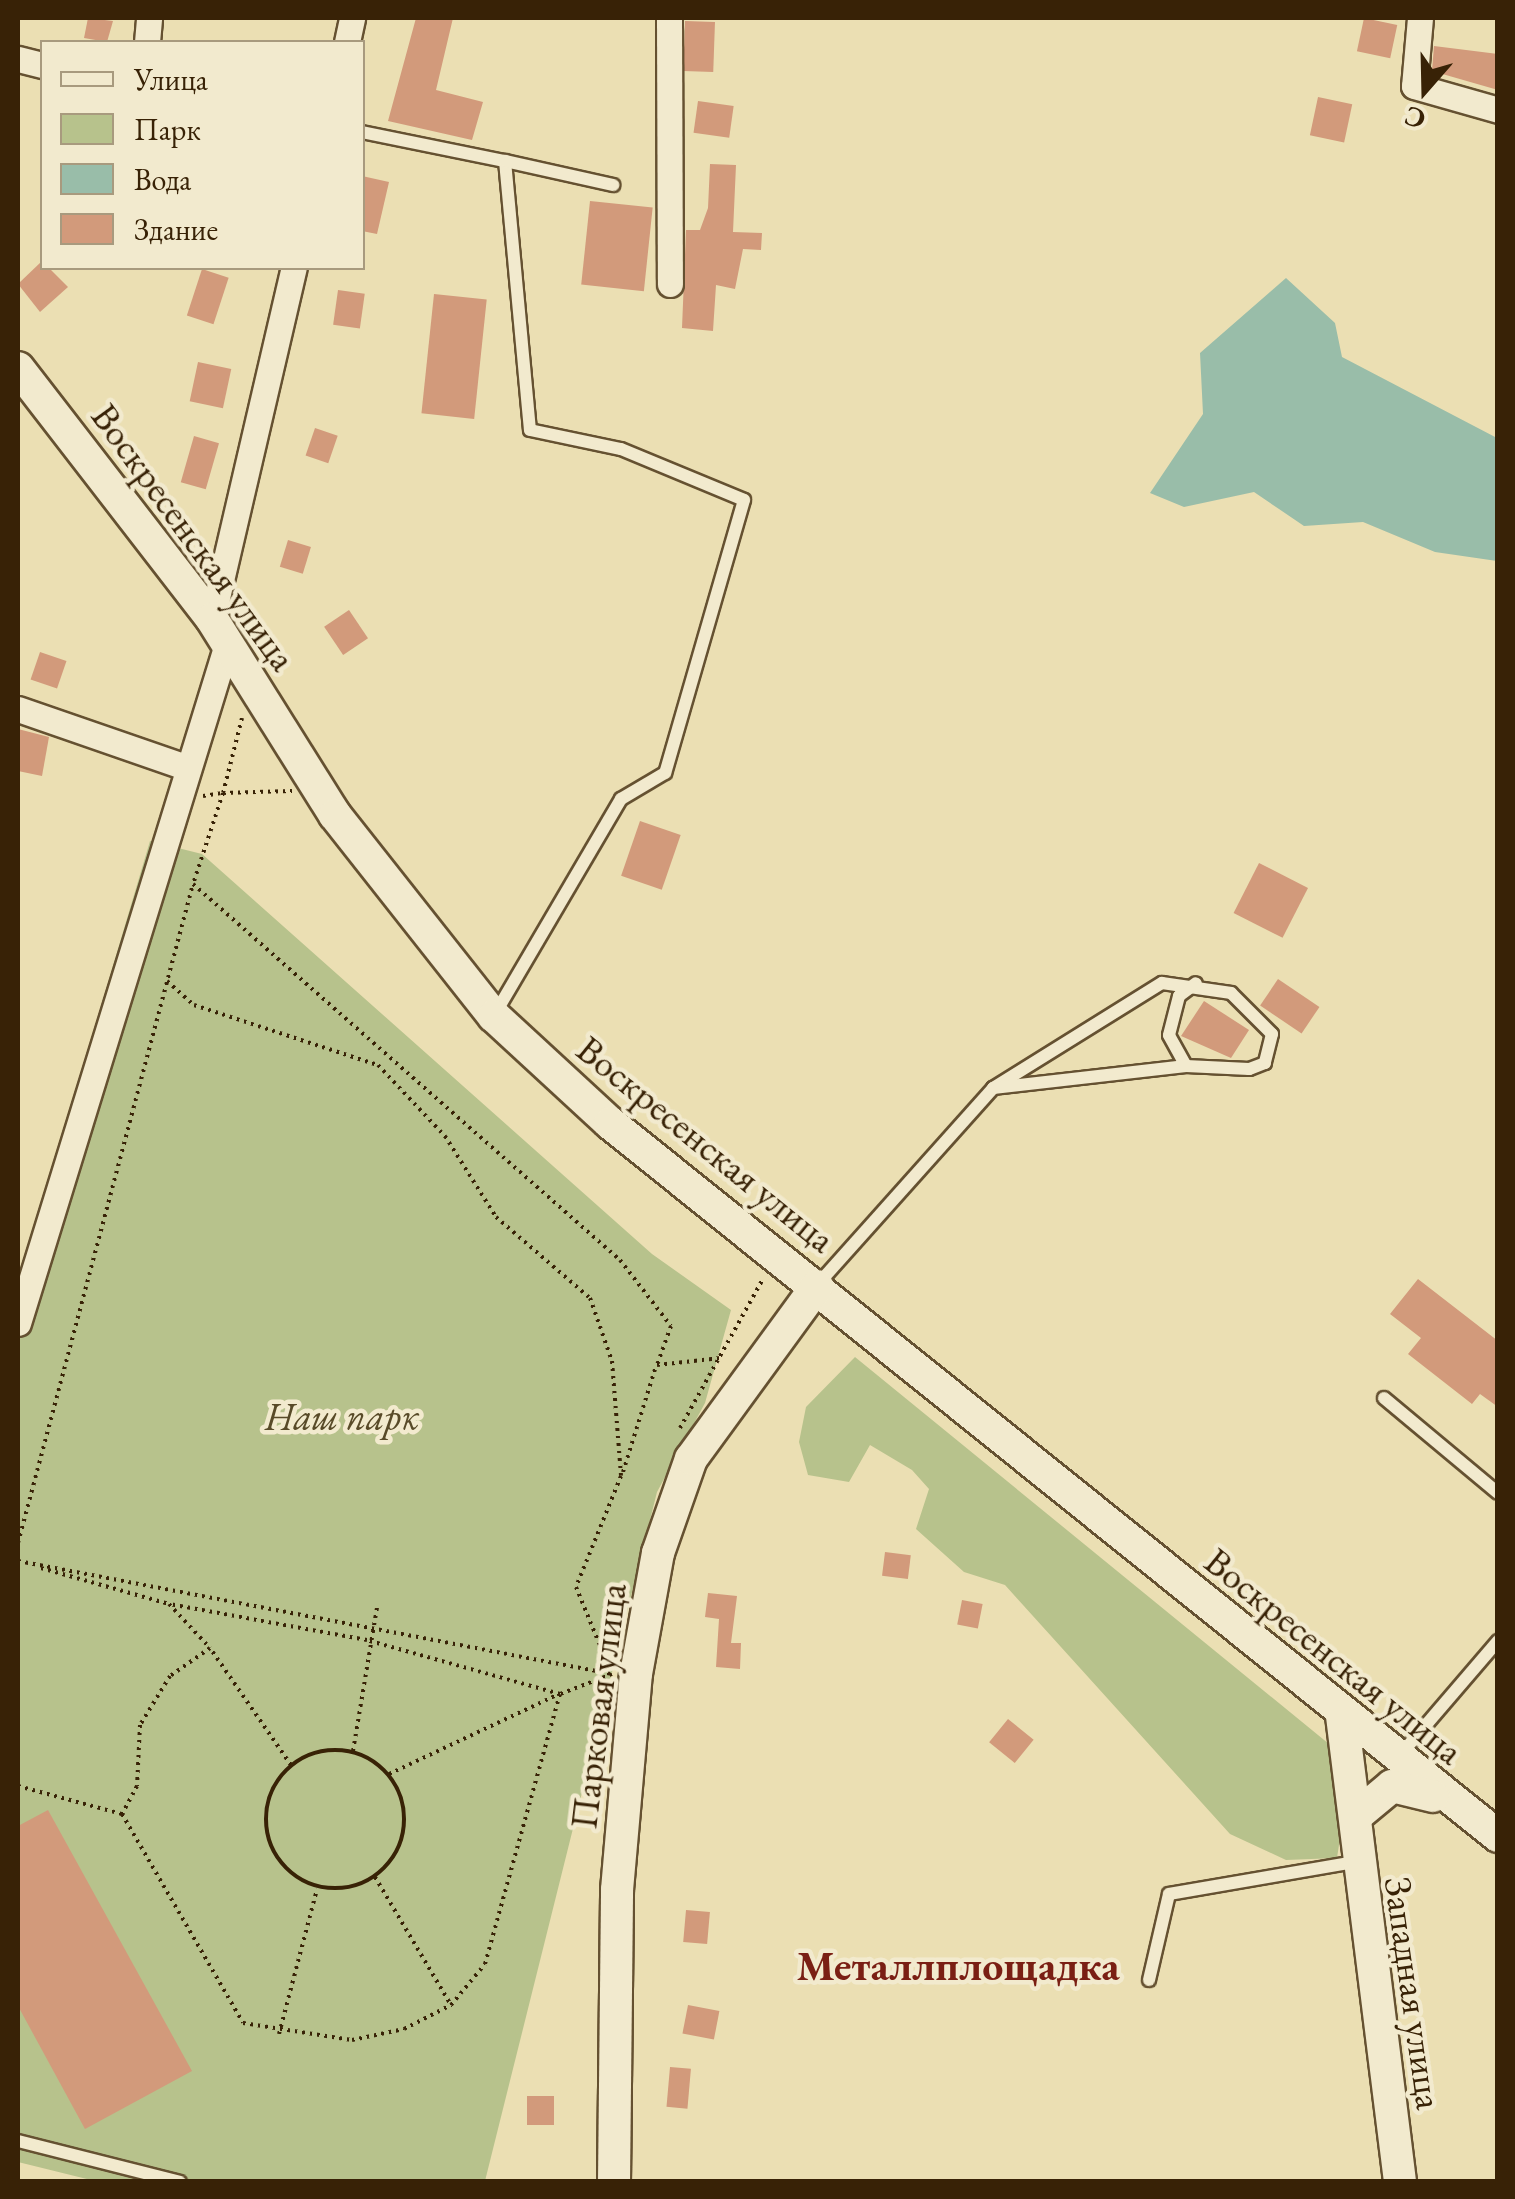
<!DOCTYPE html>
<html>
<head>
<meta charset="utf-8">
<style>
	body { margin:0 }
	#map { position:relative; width:1515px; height:2199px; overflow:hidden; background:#ebdfb3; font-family:"EB Garamond",serif }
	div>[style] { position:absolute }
	.green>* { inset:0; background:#b7c28c }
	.water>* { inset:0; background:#99bda9 }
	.building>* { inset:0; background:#d29a7b; transform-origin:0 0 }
	.path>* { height:4px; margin-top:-2px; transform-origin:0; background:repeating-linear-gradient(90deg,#382206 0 2.5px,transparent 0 7.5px) }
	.path>.ring { margin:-2px; padding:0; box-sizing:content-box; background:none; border:4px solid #382206; border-radius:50% }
	.roads { filter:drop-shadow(2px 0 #655131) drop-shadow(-2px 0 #655131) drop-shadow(0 2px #655131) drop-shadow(0 -2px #655131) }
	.lane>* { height:12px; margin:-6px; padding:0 6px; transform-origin:6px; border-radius:6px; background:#f2eace }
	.street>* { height:25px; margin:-12.5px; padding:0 12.5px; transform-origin:12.5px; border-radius:12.5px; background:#f2eace }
	.secondary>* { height:32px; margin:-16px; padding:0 16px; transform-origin:16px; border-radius:16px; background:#f2eace }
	span { translate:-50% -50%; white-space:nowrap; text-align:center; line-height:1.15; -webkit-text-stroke:9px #f2eace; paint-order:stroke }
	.street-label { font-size:38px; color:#382206 }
	.park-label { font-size:38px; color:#584a28; font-style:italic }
	.quarter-label { font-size:42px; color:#7a1f14; font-weight:700 }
	.frame { position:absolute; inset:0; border:20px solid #382206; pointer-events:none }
	.legend { position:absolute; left:40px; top:40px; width:325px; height:230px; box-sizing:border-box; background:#f2eace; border:2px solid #a89a7e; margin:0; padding:12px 18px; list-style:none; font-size:30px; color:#382206 }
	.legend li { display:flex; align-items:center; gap:20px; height:50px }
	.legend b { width:50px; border:2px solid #a89a7e }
	.north { position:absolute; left:1375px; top:40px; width:100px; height:100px; -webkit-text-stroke:8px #f2eace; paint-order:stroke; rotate:200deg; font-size:28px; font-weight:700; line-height:40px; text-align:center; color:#382206 }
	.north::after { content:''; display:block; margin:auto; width:35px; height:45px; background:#382206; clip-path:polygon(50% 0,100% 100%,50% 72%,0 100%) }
</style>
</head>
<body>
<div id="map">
	<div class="green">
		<div style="clip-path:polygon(150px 841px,202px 854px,652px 1254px,731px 1310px,705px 1403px,657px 1492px,485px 2181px,99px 2182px,18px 2162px,18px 1286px)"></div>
		<div style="clip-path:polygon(855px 1357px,1329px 1744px,1344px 1812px,1337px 1858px,1286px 1860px,1230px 1834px,1005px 1585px,964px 1572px,916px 1529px,929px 1489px,912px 1470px,870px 1445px,849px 1482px,808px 1475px,799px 1442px,806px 1407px)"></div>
	</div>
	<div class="water">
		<div style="clip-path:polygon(1286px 278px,1335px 323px,1342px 357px,1497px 438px,1497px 561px,1435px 552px,1363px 522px,1304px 526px,1254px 492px,1184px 507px,1150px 493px,1203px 414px,1200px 353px)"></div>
	</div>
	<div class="building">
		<div style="clip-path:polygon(88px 18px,113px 21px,107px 42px,84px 38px)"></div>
		<div style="clip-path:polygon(416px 18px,453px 18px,436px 90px,483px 102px,472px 140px,388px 121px)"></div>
		<div style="left:1364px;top:18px;width:34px;height:34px;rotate:12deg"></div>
		<div style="left:685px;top:21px;width:30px;height:50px;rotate:2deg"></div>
		<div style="clip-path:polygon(1434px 46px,1498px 54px,1498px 90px,1432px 71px)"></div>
		<div style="left:1318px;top:97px;width:35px;height:39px;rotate:12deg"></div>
		<div style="left:698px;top:101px;width:36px;height:32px;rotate:8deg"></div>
		<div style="clip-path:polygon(710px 164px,736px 165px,733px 232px,762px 233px,761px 250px,743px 249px,735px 289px,716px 285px,713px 331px,682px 328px,686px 230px,700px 230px,708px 208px)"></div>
		<div style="clip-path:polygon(362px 176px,389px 182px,377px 234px,362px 231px)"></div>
		<div style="left:590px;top:201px;width:63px;height:84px;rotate:6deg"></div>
		<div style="clip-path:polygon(42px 261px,68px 287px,40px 312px,18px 284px)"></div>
		<div style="left:202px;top:269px;width:28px;height:49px;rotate:18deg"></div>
		<div style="left:338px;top:290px;width:27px;height:35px;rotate:8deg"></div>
		<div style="left:434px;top:294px;width:53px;height:120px;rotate:6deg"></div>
		<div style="left:198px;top:362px;width:34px;height:40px;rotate:12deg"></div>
		<div style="left:315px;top:428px;width:24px;height:29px;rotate:19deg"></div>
		<div style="left:194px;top:436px;width:26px;height:48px;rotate:16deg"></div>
		<div style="left:288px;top:540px;width:24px;height:28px;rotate:17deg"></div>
		<div style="left:349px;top:610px;width:34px;height:30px;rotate:56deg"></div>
		<div style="left:40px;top:652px;width:28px;height:29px;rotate:19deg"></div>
		<div style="clip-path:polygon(18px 729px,49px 737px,42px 776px,18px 771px)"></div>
		<div style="left:640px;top:821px;width:43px;height:58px;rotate:19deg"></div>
		<div style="left:1259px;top:863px;width:55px;height:56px;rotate:27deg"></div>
		<div style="left:1278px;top:979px;width:50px;height:32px;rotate:34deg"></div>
		<div style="clip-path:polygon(1204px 1001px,1249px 1030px,1231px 1058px,1181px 1036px)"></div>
		<div style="clip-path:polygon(1418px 1279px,1498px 1341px,1498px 1407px,1480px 1394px,1472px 1404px,1408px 1354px,1421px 1338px,1390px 1314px)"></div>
		<div style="left:885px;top:1552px;width:26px;height:24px;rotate:7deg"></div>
		<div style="clip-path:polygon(708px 1593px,737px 1596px,731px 1643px,741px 1643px,740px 1669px,716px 1667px,719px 1619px,705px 1617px)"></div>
		<div style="left:962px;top:1600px;width:21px;height:25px;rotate:11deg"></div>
		<div style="left:1008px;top:1719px;width:33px;height:30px;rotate:39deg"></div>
		<div style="clip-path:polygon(48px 1810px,192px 2071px,85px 2129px,18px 2006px,18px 1826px)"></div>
		<div style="left:686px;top:1910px;width:24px;height:32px;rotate:5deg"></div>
		<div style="left:688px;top:2005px;width:32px;height:29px;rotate:11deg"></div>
		<div style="left:670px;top:2067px;width:21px;height:40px;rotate:5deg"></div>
		<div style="left:527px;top:2096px;width:27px;height:29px"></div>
	</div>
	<div class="path">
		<div style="left:242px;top:718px;width:77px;rotate:104.2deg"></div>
		<div style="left:223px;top:793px;width:69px;rotate:-1.7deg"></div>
		<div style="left:203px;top:796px;width:20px;rotate:-9deg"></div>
		<div style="left:223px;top:793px;width:96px;rotate:108.2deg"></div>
		<div style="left:193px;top:884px;width:569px;rotate:41.37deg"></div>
		<div style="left:620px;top:1260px;width:83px;rotate:52.3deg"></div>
		<div style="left:671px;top:1326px;width:41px;rotate:109.7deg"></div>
		<div style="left:657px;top:1365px;width:64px;rotate:-6.2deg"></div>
		<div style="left:167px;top:981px;width:36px;rotate:42deg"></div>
		<div style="left:194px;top:1005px;width:194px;rotate:18.1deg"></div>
		<div style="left:378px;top:1065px;width:98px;rotate:46.7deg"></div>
		<div style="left:445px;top:1136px;width:96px;rotate:57.8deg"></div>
		<div style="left:496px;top:1217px;width:124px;rotate:40.8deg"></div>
		<div style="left:590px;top:1298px;width:67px;rotate:70.8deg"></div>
		<div style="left:612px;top:1361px;width:115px;rotate:85.5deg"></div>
		<div style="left:621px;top:1476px;width:120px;rotate:112.1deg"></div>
		<div style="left:576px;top:1587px;width:90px;rotate:67.7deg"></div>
		<div style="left:680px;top:1428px;width:171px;rotate:-60.9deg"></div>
		<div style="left:623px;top:1472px;width:111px;rotate:-72.7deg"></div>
		<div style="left:18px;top:1543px;width:682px;rotate:-75.13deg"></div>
		<div style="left:18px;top:1561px;width:605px;rotate:10.77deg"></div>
		<div style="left:612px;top:1674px;width:56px;rotate:159deg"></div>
		<div style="left:560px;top:1694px;width:200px;rotate:-164.4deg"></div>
		<div style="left:367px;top:1640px;width:201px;rotate:-169.7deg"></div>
		<div style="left:169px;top:1604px;width:60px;rotate:47deg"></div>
		<div style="left:41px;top:1568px;width:133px;rotate:15.7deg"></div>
		<div class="ring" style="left:266px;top:1750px;width:134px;height:134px"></div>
		<div style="left:353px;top:1751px;width:146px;rotate:-80.5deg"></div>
		<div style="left:291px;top:1765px;width:142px;rotate:-124.7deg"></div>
		<div style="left:210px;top:1648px;width:49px;rotate:145deg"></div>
		<div style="left:170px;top:1676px;width:57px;rotate:121.5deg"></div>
		<div style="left:140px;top:1725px;width:61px;rotate:92.8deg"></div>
		<div style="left:137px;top:1786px;width:32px;rotate:118deg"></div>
		<div style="left:122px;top:1814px;width:241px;rotate:59.9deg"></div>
		<div style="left:243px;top:2023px;width:110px;rotate:8.9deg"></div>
		<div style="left:352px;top:2040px;width:53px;rotate:-11.9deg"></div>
		<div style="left:404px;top:2029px;width:53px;rotate:-27.1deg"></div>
		<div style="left:451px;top:2005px;width:53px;rotate:-50.3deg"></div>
		<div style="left:485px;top:1964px;width:280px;rotate:-74.5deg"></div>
		<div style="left:389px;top:1774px;width:186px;rotate:-25.2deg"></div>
		<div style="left:18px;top:1786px;width:108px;rotate:15.1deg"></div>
		<div style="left:375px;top:1877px;width:149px;rotate:59.3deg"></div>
		<div style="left:279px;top:2034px;width:150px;rotate:-75.3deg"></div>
	</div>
	<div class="roads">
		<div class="lane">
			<div style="left:362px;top:132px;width:146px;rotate:11.5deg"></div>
			<div style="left:505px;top:161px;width:270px;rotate:84.7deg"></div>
			<div style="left:530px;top:430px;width:93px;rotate:11.8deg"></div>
			<div style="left:621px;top:449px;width:133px;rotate:22.5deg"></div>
			<div style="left:744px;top:500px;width:284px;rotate:106.1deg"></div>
			<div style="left:665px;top:773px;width:51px;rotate:149.4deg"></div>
			<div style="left:621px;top:799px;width:249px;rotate:120.4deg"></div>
			<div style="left:505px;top:161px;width:111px;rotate:12.5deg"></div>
			<div style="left:1186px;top:1066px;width:35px;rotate:-119deg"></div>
			<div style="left:1169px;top:1035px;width:40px;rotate:-75.6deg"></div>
			<div style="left:1179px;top:996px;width:21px;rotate:-37deg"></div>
			<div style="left:818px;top:1284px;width:263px;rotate:-48.2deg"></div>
			<div style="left:993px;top:1088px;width:199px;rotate:-31.9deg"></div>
			<div style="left:1162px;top:983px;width:70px;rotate:8.2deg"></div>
			<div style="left:1231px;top:993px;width:58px;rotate:45deg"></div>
			<div style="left:1272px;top:1034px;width:30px;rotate:104deg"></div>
			<div style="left:1265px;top:1063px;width:17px;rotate:159deg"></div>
			<div style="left:1249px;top:1069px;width:63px;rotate:-177.3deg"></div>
			<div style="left:1186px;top:1066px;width:194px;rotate:173.5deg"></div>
			<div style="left:1384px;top:1398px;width:148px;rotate:39.8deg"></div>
			<div style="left:1401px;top:1754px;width:149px;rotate:-49.4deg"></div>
			<div style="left:1149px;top:1980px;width:88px;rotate:-76.9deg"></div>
			<div style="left:1169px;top:1894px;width:189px;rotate:-9.8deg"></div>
			<div style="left:18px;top:2141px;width:167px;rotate:14.2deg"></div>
		</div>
		<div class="street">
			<div style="left:669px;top:18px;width:266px;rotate:89.8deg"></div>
			<div style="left:1420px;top:18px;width:68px;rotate:95deg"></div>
			<div style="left:1414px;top:86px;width:87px;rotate:15.9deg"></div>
			<div style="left:147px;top:42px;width:24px;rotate:-85deg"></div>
			<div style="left:347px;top:42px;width:25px;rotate:-78deg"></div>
			<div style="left:18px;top:59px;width:25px;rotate:14deg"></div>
			<div style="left:212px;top:619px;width:360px;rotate:-76.9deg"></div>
			<div style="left:18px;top:709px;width:180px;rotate:19.1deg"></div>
			<div style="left:18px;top:1323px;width:714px;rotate:-72.89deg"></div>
		</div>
		<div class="secondary">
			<div style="left:18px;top:368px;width:317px;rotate:52.3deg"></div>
			<div style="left:212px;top:619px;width:231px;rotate:57.9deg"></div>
			<div style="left:335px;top:815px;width:256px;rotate:51.7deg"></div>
			<div style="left:494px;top:1016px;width:158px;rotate:42.7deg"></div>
			<div style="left:610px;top:1123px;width:1139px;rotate:38.76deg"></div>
			<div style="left:1342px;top:1716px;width:470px;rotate:82.9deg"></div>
			<div style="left:1356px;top:1816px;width:47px;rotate:-39.8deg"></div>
			<div style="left:1392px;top:1786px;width:42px;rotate:13.7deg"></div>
			<div style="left:614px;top:2182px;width:292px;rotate:-89.4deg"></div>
			<div style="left:617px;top:1890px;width:217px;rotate:-85deg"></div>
			<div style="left:636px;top:1674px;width:123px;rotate:-79.7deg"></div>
			<div style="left:658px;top:1553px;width:100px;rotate:-70.7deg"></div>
			<div style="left:691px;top:1459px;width:214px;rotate:-53.9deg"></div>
		</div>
	</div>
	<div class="street-label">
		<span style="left:194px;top:537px;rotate:54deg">Воскресенская улица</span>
		<span style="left:706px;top:1144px;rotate:39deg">Воскресенская улица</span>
		<span style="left:1334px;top:1656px;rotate:39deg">Воскресенская улица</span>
		<span style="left:598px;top:1706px;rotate:-83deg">Парковая улица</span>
		<span style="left:1414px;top:1993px;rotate:82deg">Западная улица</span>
	</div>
	<div class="park-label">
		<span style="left:342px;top:1416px">Наш парк</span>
	</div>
	<div class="quarter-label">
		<span style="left:958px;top:1966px">Металлплощадка</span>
	</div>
	<div class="frame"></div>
	<ul class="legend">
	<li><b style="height:12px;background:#f2eace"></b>Улица</li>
	<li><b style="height:28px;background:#b7c28c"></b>Парк</li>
	<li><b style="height:28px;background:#99bda9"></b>Вода</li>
	<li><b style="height:28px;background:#d29a7b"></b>Здание</li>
	</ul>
	<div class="north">С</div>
</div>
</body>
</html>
